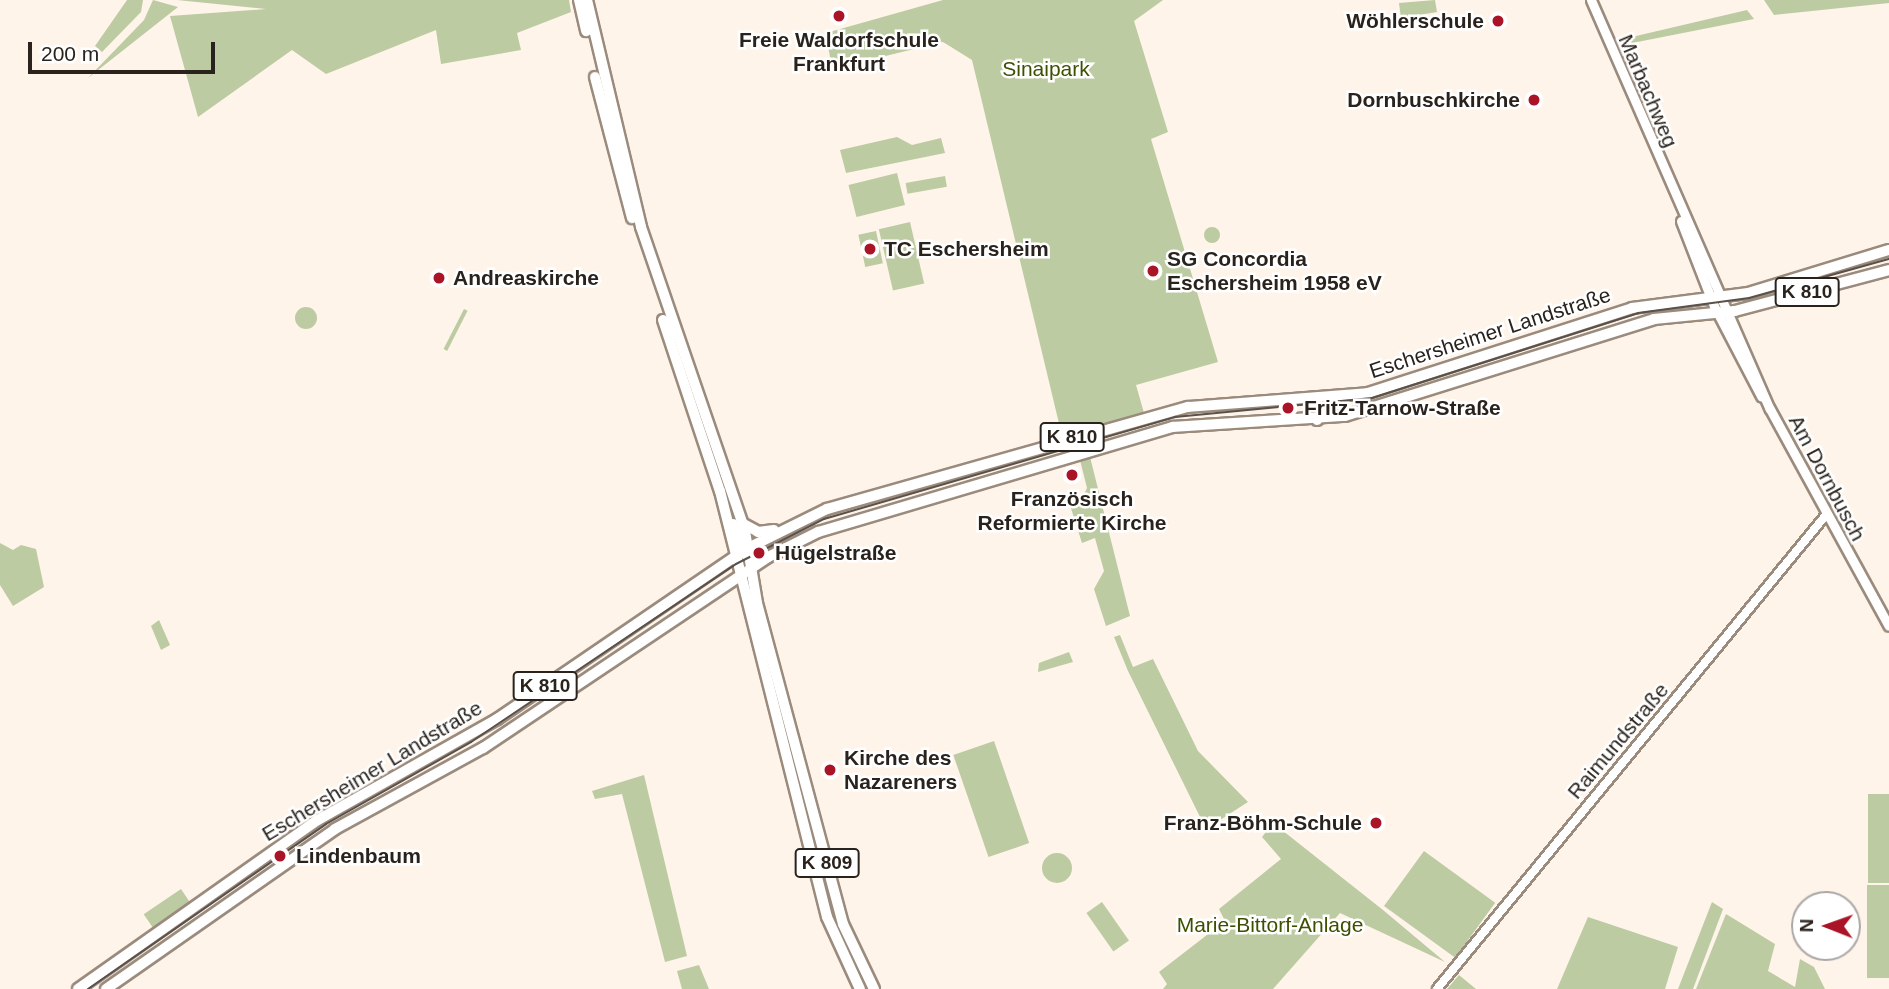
<!DOCTYPE html>
<html>
<head>
<meta charset="utf-8">
<style>
	body { margin:0 }
	#map { position:relative; width:1889px; height:989px; overflow:hidden; background:#fef4ea; font-family:Arial,sans-serif }
	div>[style] { position:absolute }
	.green>* { inset:0; background:#bdcba2; transform-origin:0 0 }
	.round { border-radius:50% }
	.roads { filter:drop-shadow(2px 0 #9b8b7d) drop-shadow(-2px 0 #9b8b7d) drop-shadow(0 2px #9b8b7d) drop-shadow(0 -2px #9b8b7d) }
	.tertiary>* { height:8px; margin:-4px; padding:0 4px; transform-origin:4px; border-radius:4px; background:#fff }
	.secondary>* { height:9px; margin:-4.5px; padding:0 4.5px; transform-origin:4.5px; border-radius:4.5px; background:#fff }
	.primary>* { height:10px; margin:-5px; padding:0 5px; transform-origin:5px; border-radius:5px; background:#fff }
	.tram>* { height:2px; margin:-1px; padding:0 1px; transform-origin:1px; border-radius:1px; background:#59514a }
	.dots>* { width:19px; height:19px; translate:-50% -50%; box-sizing:border-box; border:4px solid #fff; border-radius:50% }
	span { translate:-50% -50%; white-space:nowrap; text-align:center; line-height:1.15; -webkit-text-stroke:5px #fff; paint-order:stroke }
	.shield-label span { padding:2px 5px; background:#fff; border:2px solid; border-radius:5px; -webkit-text-stroke-width:0 }
	.shield-label { font-size:19px; color:#2a231d; font-weight:700 }
	.poi-label { font-size:21px; color:#2a231d; font-weight:700 }
	.right { translate:-100% -50%; text-align:right }
	.left { translate:0 -50%; text-align:left }
	.park-label { font-size:21px; color:#3e4f00 }
	.street-label { font-size:21px; color:#2a231d }
	.north { position:absolute; left:1791px; top:891px; width:70px; height:70px; box-sizing:border-box; background:#fff; border:2px solid #aaa7a5; border-radius:50%; rotate:271deg; font-size:19px; font-weight:700; line-height:28px; text-align:center; color:#2a231d }
	.north::after { content:''; display:block; margin:auto; width:24px; height:32px; background:#a91426; clip-path:polygon(50% 0,100% 100%,50% 72%,0 100%) }
	.scale { position:absolute; left:28px; top:42px; width:187px; height:32px; box-sizing:border-box; border:4px solid #2a231d; border-top:0; padding-left:9px; font-size:21px; line-height:24px; white-space:nowrap; color:#2a231d; -webkit-text-stroke:5px #fff; paint-order:stroke }
</style>
</head>
<body>
<div id="map">
	<div class="green">
		<div style="clip-path:polygon(127px 0,143px 0,141px 12px,102px 52px,95px 46px)"></div>
		<div style="clip-path:polygon(153px 0,178px 7px,88px 78px,144px 20px)"></div>
		<div style="clip-path:polygon(177px 0,569px 0,571px 12px,517px 33px,521px 50px,441px 64px,436px 30px,326px 74px,292px 50px,198px 117px,170px 16px,266px 9px)"></div>
		<div style="clip-path:polygon(943px 0,1163px 0,1134px 21px,1168px 132px,1151px 139px,1218px 362px,1136px 385px,1144px 413px,1062px 436px,972px 60px,943px 42px,832px 69px,826px 33px)"></div>
		<div style="clip-path:polygon(1435px 0,1437px 12px,1401px 18px,1399px 3px)"></div>
		<div style="clip-path:polygon(1764px 0,1889px 0,1889px 3px,1774px 15px)"></div>
		<div style="clip-path:polygon(1747px 10px,1754px 19px,1622px 45px,1619px 40px)"></div>
		<div style="clip-path:polygon(897px 137px,912px 145px,941px 138px,945px 153px,846px 173px,840px 150px)"></div>
		<div style="left:897px;top:173px;width:33px;height:50px;rotate:76deg"></div>
		<div style="left:945px;top:176px;width:11px;height:40px;rotate:80deg"></div>
		<div style="left:910px;top:222px;width:63px;height:32px;rotate:77deg"></div>
		<div class="round" style="left:1204px;top:227px;width:16px;height:16px"></div>
		<div style="left:876px;top:231px;width:33px;height:18px;rotate:78deg"></div>
		<div class="round" style="left:295px;top:307px;width:22px;height:22px"></div>
		<div style="left:464px;top:309px;width:4px;height:45px;rotate:27deg"></div>
		<div style="clip-path:polygon(1090px 457px,1130px 616px,1106px 626px,1094px 589px,1104px 571px,1095px 538px,1082px 543px,1069px 502px,1082px 498px,1087px 488px,1080px 460px)"></div>
		<div style="clip-path:polygon(0 543px,13px 550px,21px 545px,36px 549px,44px 587px,13px 606px,0 585px)"></div>
		<div style="clip-path:polygon(159px 620px,170px 645px,161px 650px,151px 626px)"></div>
		<div style="clip-path:polygon(1120px 635px,1133px 667px,1153px 659px,1198px 751px,1248px 802px,1206px 829px,1128px 671px,1114px 637px)"></div>
		<div style="clip-path:polygon(1069px 652px,1073px 662px,1038px 672px,1039px 663px)"></div>
		<div style="clip-path:polygon(771px 680px,840px 925px,865px 986px,831px 921px)"></div>
		<div style="left:994px;top:741px;width:108px;height:43px;rotate:71deg"></div>
		<div style="clip-path:polygon(644px 775px,687px 956px,665px 962px,622px 794px,595px 799px,592px 791px)"></div>
		<div style="left:1868px;top:794px;width:21px;height:89px"></div>
		<div style="clip-path:polygon(1273px 823px,1383px 910px,1445px 962px,1340px 913px,1273px 989px,1163px 989px,1167px 984px,1159px 972px,1225px 921px,1219px 909px,1281px 859px,1262px 837px)"></div>
		<div style="left:1424px;top:851px;width:88px;height:68px;rotate:36deg"></div>
		<div class="round" style="left:1042px;top:853px;width:30px;height:30px"></div>
		<div style="left:1867px;top:885px;width:22px;height:93px"></div>
		<div style="left:181px;top:889px;width:18px;height:45px;rotate:56deg"></div>
		<div style="left:1102px;top:902px;width:47px;height:19px;rotate:55deg"></div>
		<div style="clip-path:polygon(1712px 902px,1723px 909px,1693px 989px,1678px 989px)"></div>
		<div style="clip-path:polygon(1726px 914px,1775px 944px,1768px 971px,1795px 987px,1800px 959px,1814px 967px,1825px 989px,1696px 989px)"></div>
		<div style="clip-path:polygon(1588px 917px,1678px 947px,1665px 989px,1557px 989px)"></div>
		<div style="clip-path:polygon(699px 965px,709px 989px,682px 989px,677px 971px)"></div>
		<div style="clip-path:polygon(1459px 975px,1476px 989px,1447px 989px)"></div>
	</div>
	<div class="roads">
		<div class="tertiary">
			<div style="left:1437px;top:989px;width:613px;rotate:-50.63deg"></div>
		</div>
		<div class="secondary">
			<div style="left:1591px;top:0;width:446px;rotate:66.4deg"></div>
			<div style="left:1770px;top:409px;width:247px;rotate:61.3deg"></div>
			<div style="left:1681px;top:221px;width:91px;rotate:68.8deg"></div>
			<div style="left:1714px;top:306px;width:102px;rotate:62.4deg"></div>
		</div>
		<div class="primary">
			<div style="left:579px;top:0;width:32px;rotate:77deg"></div>
			<div style="left:587px;top:0;width:233px;rotate:76.6deg"></div>
			<div style="left:641px;top:227px;width:321px;rotate:71.1deg"></div>
			<div style="left:745px;top:531px;width:73px;rotate:80.5deg"></div>
			<div style="left:757px;top:603px;width:332px;rotate:75deg"></div>
			<div style="left:843px;top:924px;width:72px;rotate:64.5deg"></div>
			<div style="left:595px;top:77px;width:146px;rotate:75.3deg"></div>
			<div style="left:663px;top:320px;width:180px;rotate:71.6deg"></div>
			<div style="left:720px;top:491px;width:439px;rotate:75.9deg"></div>
			<div style="left:827px;top:917px;width:79px;rotate:65.4deg"></div>
			<div style="left:1317px;top:420px;width:13px;rotate:-58deg"></div>
			<div style="left:1324px;top:409px;width:13px;rotate:-117deg"></div>
			<div style="left:742px;top:523px;width:18px;rotate:29deg"></div>
			<div style="left:758px;top:532px;width:16px;rotate:-7deg"></div>
			<div style="left:733px;top:524px;width:34px;rotate:67deg"></div>
			<div style="left:78px;top:989px;width:294px;rotate:-35.2deg"></div>
			<div style="left:318px;top:820px;width:206px;rotate:-29.4deg"></div>
			<div style="left:497px;top:719px;width:304px;rotate:-34.3deg"></div>
			<div style="left:748px;top:548px;width:88px;rotate:-26.3deg"></div>
			<div style="left:827px;top:509px;width:375px;rotate:-15.8deg"></div>
			<div style="left:1188px;top:407px;width:181px;rotate:-4.4deg"></div>
			<div style="left:1368px;top:393px;width:277px;rotate:-17.8deg"></div>
			<div style="left:1632px;top:308px;width:117px;rotate:-7.4deg"></div>
			<div style="left:1748px;top:293px;width:147px;rotate:-17deg"></div>
			<div style="left:106px;top:989px;width:279px;rotate:-34.9deg"></div>
			<div style="left:335px;top:829px;width:169px;rotate:-28.7deg"></div>
			<div style="left:483px;top:748px;width:343px;rotate:-33.8deg"></div>
			<div style="left:768px;top:557px;width:56px;rotate:-26.6deg"></div>
			<div style="left:818px;top:532px;width:370px;rotate:-16.5deg"></div>
			<div style="left:1173px;top:427px;width:172px;rotate:-3.7deg"></div>
			<div style="left:1345px;top:416px;width:324px;rotate:-17.4deg"></div>
			<div style="left:1654px;top:319px;width:81px;rotate:-5.6deg"></div>
			<div style="left:1735px;top:311px;width:159px;rotate:-14.9deg"></div>
		</div>
	</div>
	<div class="tram">
		<div style="left:88px;top:989px;width:290px;rotate:-34.7deg"></div>
		<div style="left:326px;top:824px;width:167px;rotate:-29.5deg"></div>
		<div style="left:471px;top:742px;width:319px;rotate:-33.9deg"></div>
		<div style="left:736px;top:564px;width:99px;rotate:-27.1deg"></div>
		<div style="left:824px;top:519px;width:366px;rotate:-16.2deg"></div>
		<div style="left:1175px;top:417px;width:198px;rotate:-5.5deg"></div>
		<div style="left:1372px;top:398px;width:279px;rotate:-17.7deg"></div>
		<div style="left:1638px;top:313px;width:112px;rotate:-7.7deg"></div>
		<div style="left:1749px;top:298px;width:145px;rotate:-15.6deg"></div>
	</div>
	<div class="dots">
		<div style="left:839px;top:16px;background:#a91426"></div>
		<div style="left:1498px;top:21px;background:#a91426"></div>
		<div style="left:1534px;top:100px;background:#a91426"></div>
		<div style="left:870px;top:249px;background:#a91426"></div>
		<div style="left:1153px;top:271px;background:#a91426"></div>
		<div style="left:439px;top:278px;background:#a91426"></div>
		<div style="left:1288px;top:408px;background:#a91426"></div>
		<div style="left:1072px;top:475px;background:#a91426"></div>
		<div style="left:759px;top:553px;background:#a91426"></div>
		<div style="left:830px;top:770px;background:#a91426"></div>
		<div style="left:1376px;top:823px;background:#a91426"></div>
		<div style="left:280px;top:856px;background:#a91426"></div>
	</div>
	<div class="shield-label">
		<span style="left:1807px;top:292px">K 810</span>
		<span style="left:1072px;top:437px">K 810</span>
		<span style="left:545px;top:686px">K 810</span>
		<span style="left:827px;top:863px">K 809</span>
	</div>
	<div class="poi-label">
		<span class="right" style="left:1484px;top:21px">Wöhlerschule</span>
		<span style="left:839px;top:52px">Freie Waldorfschule<br>Frankfurt</span>
		<span class="right" style="left:1520px;top:100px">Dornbuschkirche</span>
		<span class="left" style="left:884px;top:249px">TC Eschersheim</span>
		<span class="left" style="left:1167px;top:271px">SG Concordia<br>Eschersheim 1958 eV</span>
		<span class="left" style="left:453px;top:278px">Andreaskirche</span>
		<span class="left" style="left:1304px;top:408px">Fritz-Tarnow-Straße</span>
		<span style="left:1072px;top:511px">Französisch<br>Reformierte Kirche</span>
		<span class="left" style="left:775px;top:553px">Hügelstraße</span>
		<span class="left" style="left:844px;top:770px">Kirche des<br>Nazareners</span>
		<span class="right" style="left:1362px;top:823px">Franz-Böhm-Schule</span>
		<span class="left" style="left:296px;top:856px">Lindenbaum</span>
	</div>
	<div class="park-label">
		<span style="left:1046px;top:69px">Sinaipark</span>
		<span style="left:1270px;top:925px">Marie-Bittorf-Anlage</span>
	</div>
	<div class="street-label">
		<span style="left:1648px;top:91px;rotate:67deg">Marbachweg</span>
		<span style="left:1490px;top:333px;rotate:-18deg">Eschersheimer Landstraße</span>
		<span style="left:1827px;top:478px;rotate:62deg">Am Dornbusch</span>
		<span style="left:1618px;top:741px;rotate:-50deg">Raimundstraße</span>
		<span style="left:372px;top:771px;rotate:-31deg">Eschersheimer Landstraße</span>
	</div>
	<div class="north">N</div>
	<div class="scale">200 m</div>
</div>
</body>
</html>
